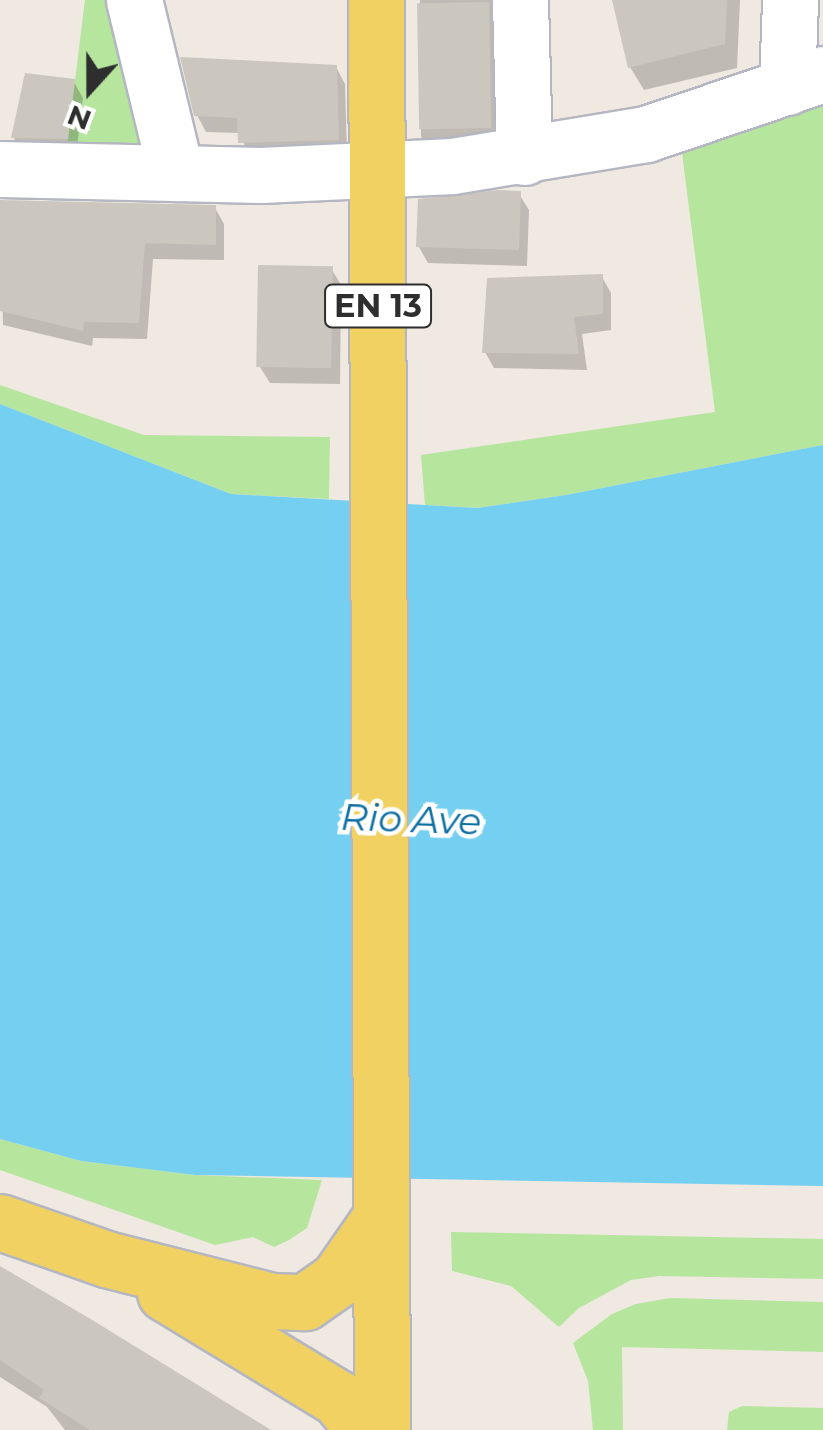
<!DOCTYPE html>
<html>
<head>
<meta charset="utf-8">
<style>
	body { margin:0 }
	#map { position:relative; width:823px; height:1430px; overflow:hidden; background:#efe9e1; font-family:Montserrat,sans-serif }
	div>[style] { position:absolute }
	.green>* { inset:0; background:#b6e59e }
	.water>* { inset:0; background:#75cff0 }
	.shadow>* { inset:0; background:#0003 }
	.building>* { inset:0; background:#cbc7bf; transform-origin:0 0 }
	.roads { filter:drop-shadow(2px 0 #b4b7c1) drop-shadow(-2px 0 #b4b7c1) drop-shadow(0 2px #b4b7c1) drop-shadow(0 -2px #b4b7c1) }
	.minor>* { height:55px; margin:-27.5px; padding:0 27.5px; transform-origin:27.5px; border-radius:27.5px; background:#fff }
	.major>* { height:55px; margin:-27.5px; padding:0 27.5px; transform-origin:27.5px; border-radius:27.5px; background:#f2d163 }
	span { translate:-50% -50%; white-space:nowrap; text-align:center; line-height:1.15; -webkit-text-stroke:9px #fff; paint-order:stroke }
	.shield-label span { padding:2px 8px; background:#fff; border:2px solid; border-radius:8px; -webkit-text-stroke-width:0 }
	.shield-label { font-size:32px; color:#2e2e2e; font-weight:700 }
	.water-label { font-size:38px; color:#0d6fa3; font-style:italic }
	.north { position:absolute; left:40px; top:40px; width:100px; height:100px; -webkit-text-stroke:8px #fff; paint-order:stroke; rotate:201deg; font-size:28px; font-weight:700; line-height:40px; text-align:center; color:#2e2e2e }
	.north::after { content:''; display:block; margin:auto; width:35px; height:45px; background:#2e2e2e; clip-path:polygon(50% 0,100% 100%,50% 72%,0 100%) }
</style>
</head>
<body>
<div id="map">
	<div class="green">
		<div style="clip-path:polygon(85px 0,110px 0,145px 150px,66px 154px)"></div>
		<div style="clip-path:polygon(823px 103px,823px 445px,566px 495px,477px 508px,425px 505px,421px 455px,715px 412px,681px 145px)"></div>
		<div style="clip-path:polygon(0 385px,144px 435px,330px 437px,329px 499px,231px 494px,0 404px)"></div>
		<div style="clip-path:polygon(0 1139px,81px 1161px,195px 1175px,322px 1180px,307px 1228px,289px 1240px,274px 1247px,253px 1237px,215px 1245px,0 1170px)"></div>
		<div style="clip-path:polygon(451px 1232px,823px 1239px,823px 1279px,659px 1276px,631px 1280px,579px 1308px,559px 1327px,511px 1286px,452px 1271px)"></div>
		<div style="clip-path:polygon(670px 1298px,823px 1302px,823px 1352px,622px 1347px,623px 1430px,593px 1430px,588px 1381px,573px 1343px,612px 1314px,636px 1304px)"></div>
		<div style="clip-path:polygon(742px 1406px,823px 1408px,823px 1430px,727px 1430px,729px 1412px)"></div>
	</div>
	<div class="water">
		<div style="clip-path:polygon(0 404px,231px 494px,425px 505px,477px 508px,566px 495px,823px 445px,823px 1186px,195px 1175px,81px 1161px,0 1139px)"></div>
	</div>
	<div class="shadow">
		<div style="clip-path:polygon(420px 0,497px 0,500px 144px,430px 152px,421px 136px)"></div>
		<div style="clip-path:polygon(615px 0,740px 0,737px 68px,644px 90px,630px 67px)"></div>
		<div style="clip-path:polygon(336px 67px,345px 84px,347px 156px,250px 159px,240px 133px,206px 132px,197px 115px)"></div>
		<div style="clip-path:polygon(74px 82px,83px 98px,76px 155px,23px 154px,14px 138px)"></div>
		<div style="clip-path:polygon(519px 194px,529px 210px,527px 266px,428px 263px,419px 247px)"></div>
		<div style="clip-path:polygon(0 206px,215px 208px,224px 224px,224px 260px,153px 259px,147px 339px,93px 338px,92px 346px,3px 325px)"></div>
		<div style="clip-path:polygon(331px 268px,341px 285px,340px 384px,270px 383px,260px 367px)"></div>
		<div style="clip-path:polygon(602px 277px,611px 293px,611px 330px,582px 334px,587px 370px,494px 368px,485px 352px)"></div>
		<div style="clip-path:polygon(0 1268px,268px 1430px,65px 1430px,47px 1407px,0 1377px)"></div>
	</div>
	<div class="building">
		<div style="clip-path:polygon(612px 0,727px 0,725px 44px,628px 68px)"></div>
		<div style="left:489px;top:2px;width:126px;height:72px;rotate:89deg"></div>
		<div style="clip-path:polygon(180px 57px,337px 65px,339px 140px,238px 143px,237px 118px,194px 116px)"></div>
		<div style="clip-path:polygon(25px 73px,75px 79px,68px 139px,11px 138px)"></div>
		<div style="clip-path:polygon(498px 190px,521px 191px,519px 250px,416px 247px,418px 199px)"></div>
		<div style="clip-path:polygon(0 200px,216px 205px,216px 245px,145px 243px,139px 323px,84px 322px,83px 331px,0 311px)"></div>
		<div style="left:258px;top:265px;width:75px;height:102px;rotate:1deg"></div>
		<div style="clip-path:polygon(603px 274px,603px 314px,574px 317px,579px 354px,482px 353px,487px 278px)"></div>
		<div style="clip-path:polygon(0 1266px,89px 1318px,271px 1430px,90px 1430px,39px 1398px,44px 1390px,0 1360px)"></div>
	</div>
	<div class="roads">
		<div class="minor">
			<div style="left:134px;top:0;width:178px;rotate:76.4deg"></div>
			<div style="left:520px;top:0;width:157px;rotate:88.5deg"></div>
			<div style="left:787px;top:87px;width:87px;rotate:-88deg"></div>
			<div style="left:0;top:169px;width:261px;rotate:1.3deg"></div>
			<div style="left:261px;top:175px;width:192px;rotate:-2.7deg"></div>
			<div style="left:453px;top:166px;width:196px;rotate:-9.4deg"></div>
			<div style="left:646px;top:134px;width:187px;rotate:-18.7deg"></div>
		</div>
		<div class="major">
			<div style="left:376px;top:0;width:1430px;rotate:89.76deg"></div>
			<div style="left:0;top:1222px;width:112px;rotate:19.2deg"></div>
			<div style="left:106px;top:1259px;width:171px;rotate:14.2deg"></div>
			<div style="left:272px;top:1301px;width:33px;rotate:2deg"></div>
			<div style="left:305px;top:1302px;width:39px;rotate:-35deg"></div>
			<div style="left:337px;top:1280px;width:77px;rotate:-55.1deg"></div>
			<div style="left:165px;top:1293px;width:202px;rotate:31.3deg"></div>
			<div style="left:338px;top:1398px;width:41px;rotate:50.9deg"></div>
		</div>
	</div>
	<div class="shield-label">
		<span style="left:378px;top:306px">EN 13</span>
	</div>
	<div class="water-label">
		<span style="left:411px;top:819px;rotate:2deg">Rio Ave</span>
	</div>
	<div class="north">N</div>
</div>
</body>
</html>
